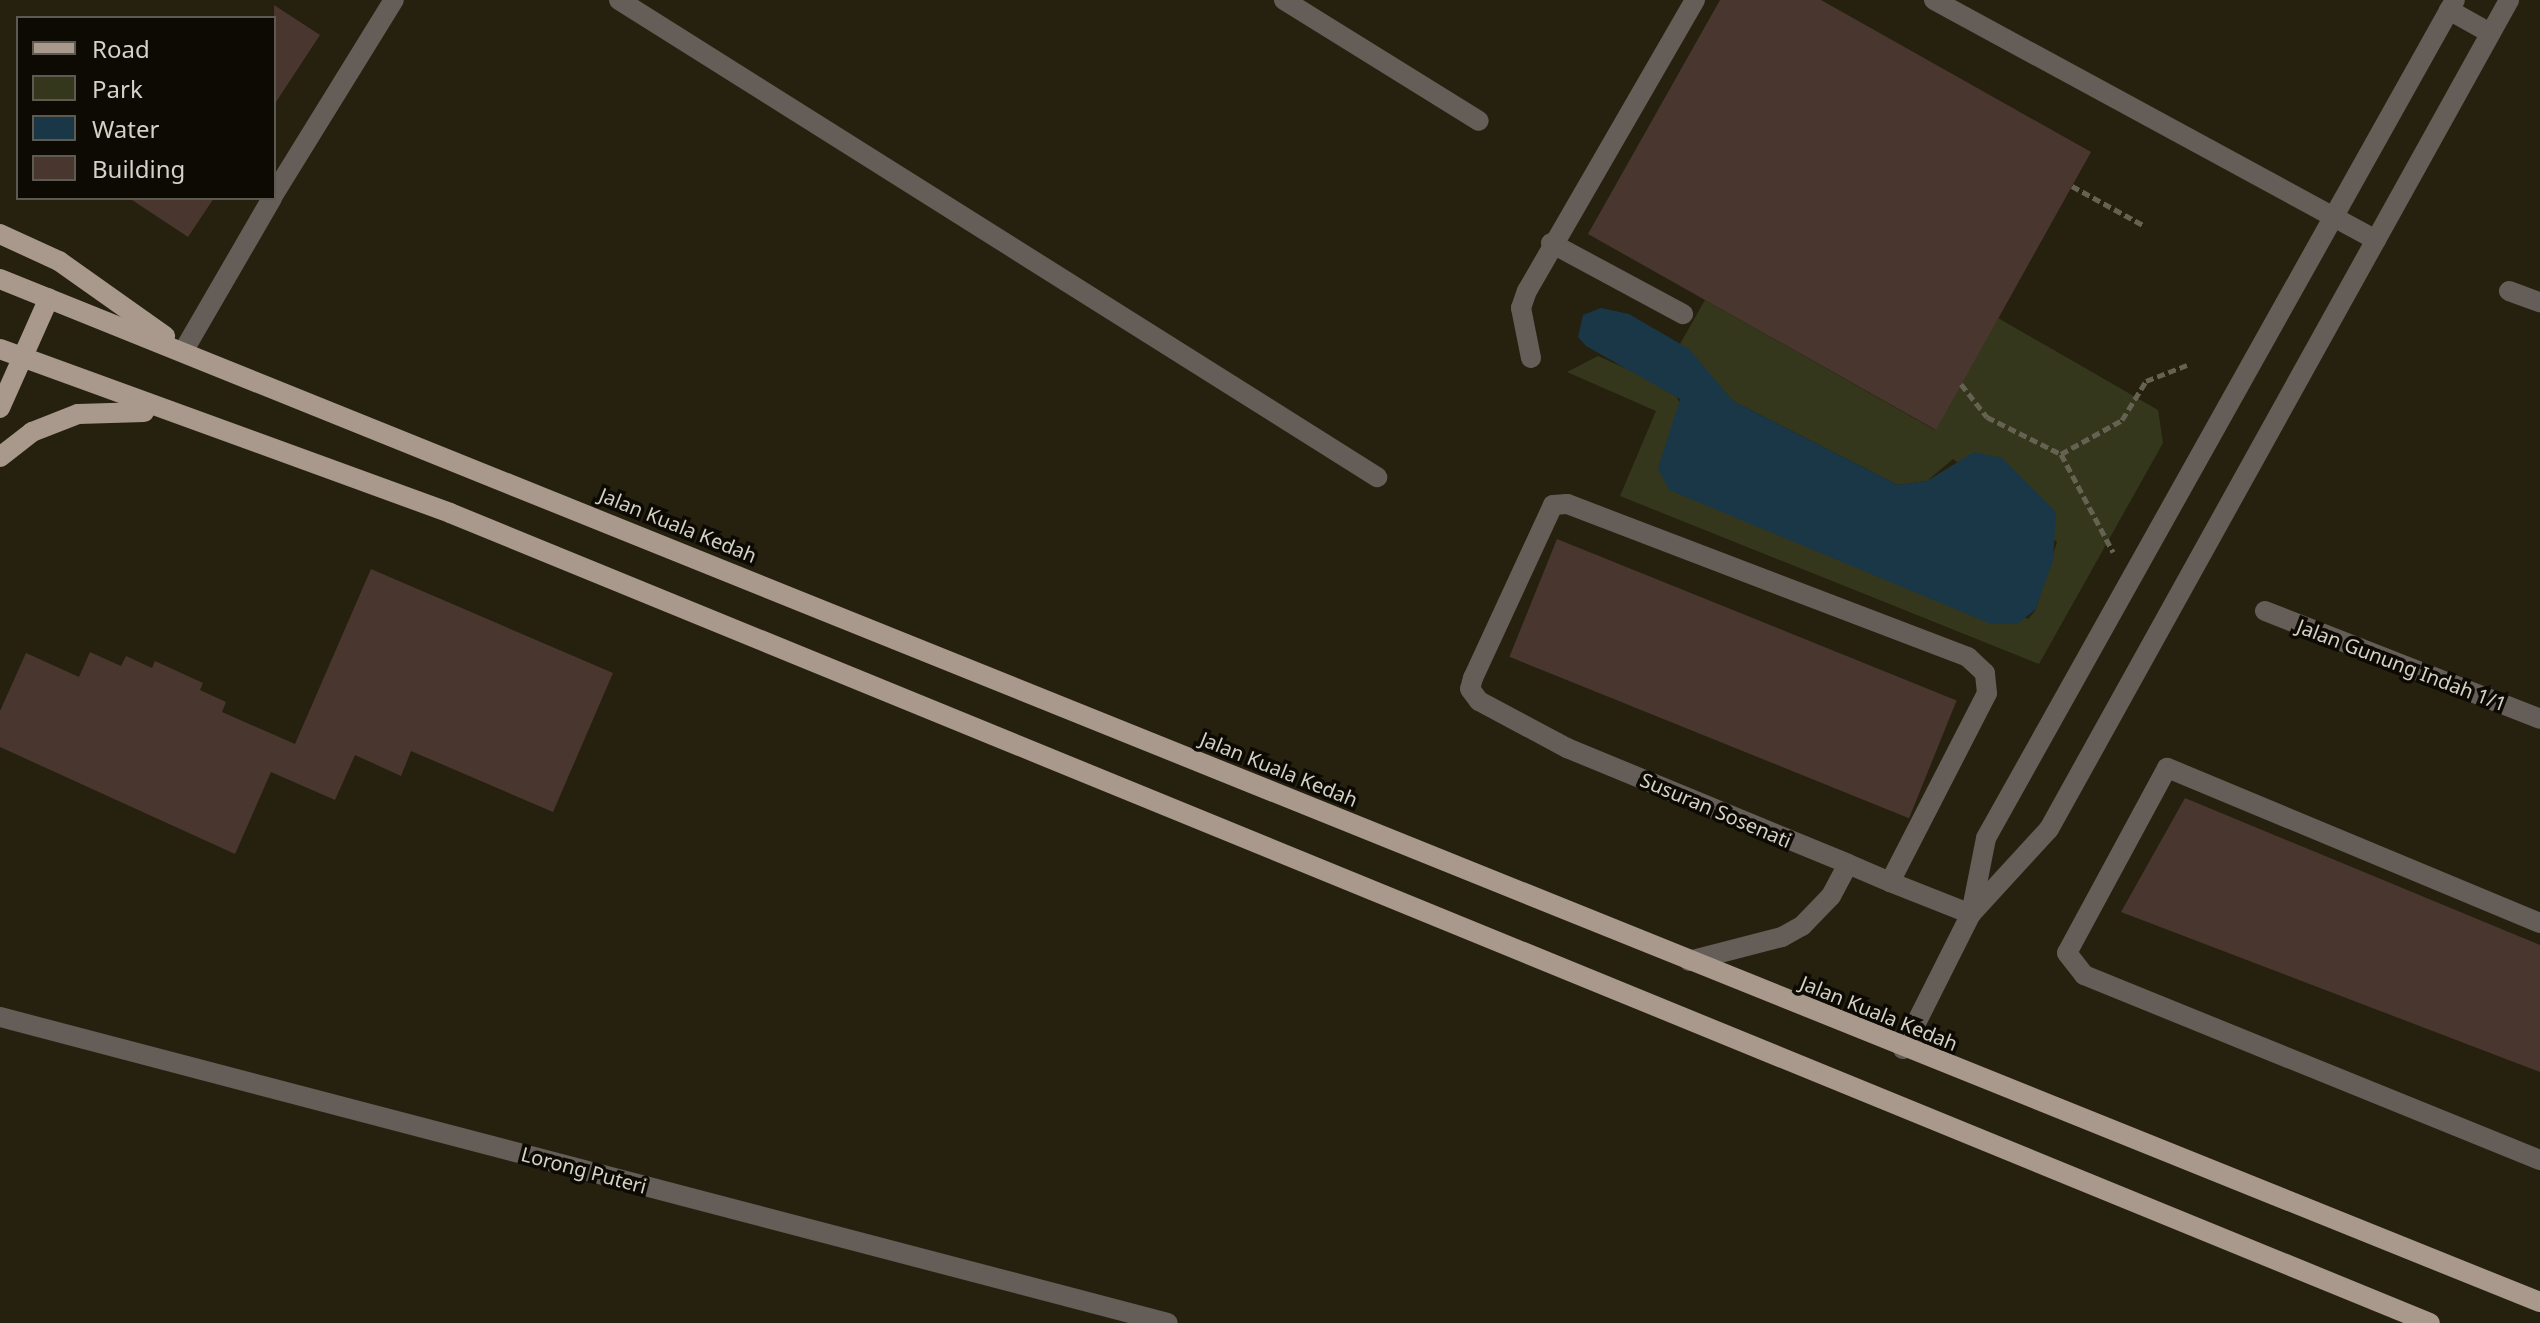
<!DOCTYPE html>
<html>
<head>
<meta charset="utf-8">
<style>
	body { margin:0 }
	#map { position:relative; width:2540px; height:1323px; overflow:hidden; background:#26210f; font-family:"Noto Sans",sans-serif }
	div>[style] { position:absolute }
	.green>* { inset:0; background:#34371b }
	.water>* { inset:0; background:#193747 }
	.building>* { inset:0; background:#49362f; transform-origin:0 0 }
	.path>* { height:5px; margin-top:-2.5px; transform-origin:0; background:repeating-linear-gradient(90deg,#666252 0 8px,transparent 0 12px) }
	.minor>* { height:20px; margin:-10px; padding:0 10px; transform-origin:10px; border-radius:10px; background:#655d57 }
	.major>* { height:20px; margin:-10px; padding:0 10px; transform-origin:10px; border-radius:10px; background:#a9998d }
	span { translate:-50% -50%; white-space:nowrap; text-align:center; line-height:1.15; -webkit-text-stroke:7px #0d0a04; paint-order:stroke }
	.street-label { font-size:20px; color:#d4d1c6 }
	.legend { position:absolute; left:16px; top:16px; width:260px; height:184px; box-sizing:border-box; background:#0d0a04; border:2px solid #5d5a52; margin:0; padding:10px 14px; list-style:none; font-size:24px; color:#d4d1c6 }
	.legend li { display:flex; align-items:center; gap:16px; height:40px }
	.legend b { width:40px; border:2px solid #5d5a52 }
</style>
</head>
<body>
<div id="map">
	<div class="green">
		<div style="clip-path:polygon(1705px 300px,1935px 430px,1998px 318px,2158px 410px,2163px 443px,2039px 664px,1620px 496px,1656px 411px,1567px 372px,1598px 356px,1674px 390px,1681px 407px,1677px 420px,2028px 619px,2035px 611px,2057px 542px,1953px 459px,1927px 481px,1898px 485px,1733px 401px,1680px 344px)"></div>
	</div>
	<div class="water">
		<div style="clip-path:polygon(1601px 308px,1629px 314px,1689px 349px,1733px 401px,1898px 485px,1927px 481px,1974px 452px,2002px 458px,2056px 512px,2053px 561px,2035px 610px,2017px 624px,1991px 624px,1669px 490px,1658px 468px,1680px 399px,1586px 346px,1578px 337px,1583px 315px)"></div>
	</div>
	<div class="building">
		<div style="clip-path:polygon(1720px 0,1821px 0,2091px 152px,1936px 430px,1588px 234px)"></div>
		<div style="clip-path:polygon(274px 5px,320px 35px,274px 105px)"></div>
		<div style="clip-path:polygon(129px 198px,214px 198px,188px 237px)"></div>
		<div style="left:1557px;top:539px;width:431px;height:127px;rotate:22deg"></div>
		<div style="clip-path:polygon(371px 569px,613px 673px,553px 812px,411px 751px,401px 776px,355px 755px,335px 800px,271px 772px,235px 854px,0 747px,0 711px,26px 653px,79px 677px,90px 652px,121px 666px,126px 656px,152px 668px,155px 661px,203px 683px,200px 690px,226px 702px,222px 712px,295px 744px)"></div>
		<div style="clip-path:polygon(2185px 798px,2540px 945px,2540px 1072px,2121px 912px)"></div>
	</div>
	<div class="path">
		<div style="left:2072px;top:186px;width:81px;rotate:28.8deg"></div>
		<div style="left:1961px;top:384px;width:42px;rotate:51.8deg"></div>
		<div style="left:1987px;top:417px;width:83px;rotate:26.6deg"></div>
		<div style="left:2061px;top:454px;width:70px;rotate:-29.1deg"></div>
		<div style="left:2122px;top:420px;width:46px;rotate:-58.4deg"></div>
		<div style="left:2146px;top:381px;width:44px;rotate:-21.3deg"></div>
		<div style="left:2061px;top:454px;width:111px;rotate:62deg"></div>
	</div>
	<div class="minor">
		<div style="left:619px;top:0;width:896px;rotate:32.18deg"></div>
		<div style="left:1284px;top:0;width:229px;rotate:31.8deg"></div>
		<div style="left:1934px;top:0;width:503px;rotate:28.5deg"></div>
		<div style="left:2449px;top:10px;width:47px;rotate:29.3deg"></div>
		<div style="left:274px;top:194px;width:228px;rotate:-58.3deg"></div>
		<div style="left:1551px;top:243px;width:150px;rotate:28.3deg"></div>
		<div style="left:2509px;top:291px;width:33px;rotate:20deg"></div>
		<div style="left:184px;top:350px;width:176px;rotate:-59.9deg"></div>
		<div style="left:1531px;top:358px;width:51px;rotate:-101.3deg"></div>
		<div style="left:1521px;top:308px;width:18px;rotate:-71deg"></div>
		<div style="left:1527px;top:291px;width:336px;rotate:-60deg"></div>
		<div style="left:2265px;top:611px;width:295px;rotate:21.4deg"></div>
		<div style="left:1890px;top:882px;width:212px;rotate:-62.8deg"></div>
		<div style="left:1987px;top:693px;width:20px;rotate:-96deg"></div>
		<div style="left:1985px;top:673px;width:23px;rotate:-137deg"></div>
		<div style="left:1968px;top:657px;width:429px;rotate:-159.1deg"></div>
		<div style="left:1567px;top:504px;width:14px;rotate:176deg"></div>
		<div style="left:1553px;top:505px;width:191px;rotate:114.8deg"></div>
		<div style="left:1473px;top:678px;width:11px;rotate:105deg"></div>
		<div style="left:1470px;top:689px;width:15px;rotate:53deg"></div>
		<div style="left:1479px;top:701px;width:100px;rotate:28.1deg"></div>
		<div style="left:1567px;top:748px;width:304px;rotate:22.4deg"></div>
		<div style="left:1848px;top:864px;width:46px;rotate:23.2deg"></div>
		<div style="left:1890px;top:882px;width:87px;rotate:21.6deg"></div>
		<div style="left:1971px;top:914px;width:77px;rotate:-78.8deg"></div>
		<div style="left:1986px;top:838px;width:960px;rotate:-60.77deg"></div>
		<div style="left:2540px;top:923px;width:404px;rotate:-157.4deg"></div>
		<div style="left:2167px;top:768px;width:210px;rotate:118.4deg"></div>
		<div style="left:2067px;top:953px;width:28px;rotate:52deg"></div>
		<div style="left:2084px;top:975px;width:492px;rotate:22.1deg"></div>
		<div style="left:1689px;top:961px;width:96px;rotate:-14.5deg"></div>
		<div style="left:1782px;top:937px;width:23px;rotate:-29deg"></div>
		<div style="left:1802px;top:926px;width:42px;rotate:-46deg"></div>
		<div style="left:1831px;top:896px;width:36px;rotate:-62deg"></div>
		<div style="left:0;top:1017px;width:1207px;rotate:14.68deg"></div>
		<div style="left:1903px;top:1049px;width:151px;rotate:-63.3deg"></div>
		<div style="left:1971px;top:914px;width:115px;rotate:-47.5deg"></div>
		<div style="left:2049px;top:829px;width:948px;rotate:-60.97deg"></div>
	</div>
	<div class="major">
		<div style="left:0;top:234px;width:65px;rotate:24.6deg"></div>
		<div style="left:59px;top:261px;width:130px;rotate:35.3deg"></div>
		<div style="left:0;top:279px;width:2738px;rotate:21.94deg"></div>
		<div style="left:0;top:349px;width:479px;rotate:20deg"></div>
		<div style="left:450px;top:513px;width:2139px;rotate:22.25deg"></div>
		<div style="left:0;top:408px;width:120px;rotate:-66deg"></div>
		<div style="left:0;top:457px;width:41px;rotate:-38deg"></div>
		<div style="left:32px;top:432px;width:49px;rotate:-21.4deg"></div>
		<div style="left:78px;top:414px;width:66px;rotate:-1.7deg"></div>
	</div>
	<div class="street-label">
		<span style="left:678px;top:525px;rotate:22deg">Jalan Kuala Kedah</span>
		<span style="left:2402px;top:665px;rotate:21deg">Jalan Gunung Indah 1/1</span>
		<span style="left:1279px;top:769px;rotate:22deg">Jalan Kuala Kedah</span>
		<span style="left:1716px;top:810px;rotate:23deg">Susuran Sosenati</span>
		<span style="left:1879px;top:1013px;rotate:22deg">Jalan Kuala Kedah</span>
		<span style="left:584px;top:1170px;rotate:15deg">Lorong Puteri</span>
	</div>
	<ul class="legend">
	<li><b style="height:10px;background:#a9998d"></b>Road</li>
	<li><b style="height:22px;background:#34371b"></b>Park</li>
	<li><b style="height:22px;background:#193747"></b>Water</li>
	<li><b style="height:22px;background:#49362f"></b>Building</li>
	</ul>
</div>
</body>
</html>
